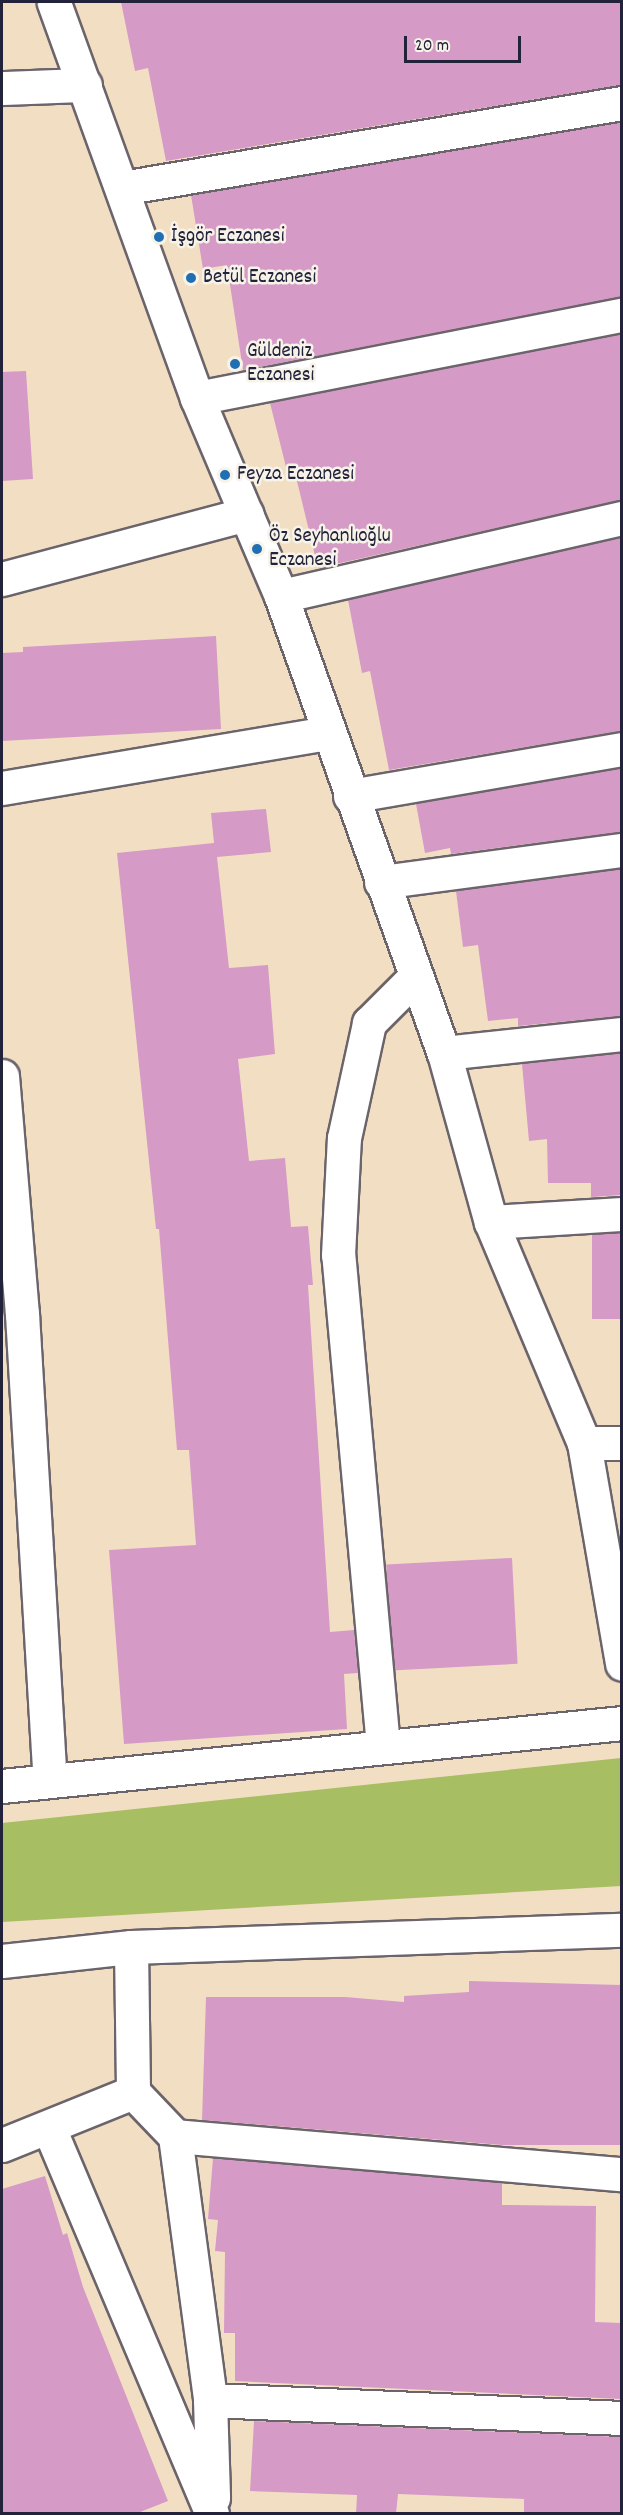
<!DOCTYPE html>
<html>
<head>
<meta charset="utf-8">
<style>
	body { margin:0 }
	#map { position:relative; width:623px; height:2515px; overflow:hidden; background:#f2dfc3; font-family:Dekko,sans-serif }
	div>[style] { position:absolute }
	.green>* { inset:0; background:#a8be62 }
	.building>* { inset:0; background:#d59ac6; transform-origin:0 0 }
	.roads { filter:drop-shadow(2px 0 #6b646b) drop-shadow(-2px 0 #6b646b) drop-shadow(0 2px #6b646b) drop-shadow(0 -2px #6b646b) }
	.street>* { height:33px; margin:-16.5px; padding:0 16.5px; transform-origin:16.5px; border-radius:16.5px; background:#fff }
	.secondary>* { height:33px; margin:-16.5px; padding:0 16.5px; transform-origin:16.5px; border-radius:16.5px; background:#fff }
	.dots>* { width:16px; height:16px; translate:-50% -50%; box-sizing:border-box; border:3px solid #f7f3e8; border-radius:50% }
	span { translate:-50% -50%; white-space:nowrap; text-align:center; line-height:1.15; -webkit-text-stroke:5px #f7f3e8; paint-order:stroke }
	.poi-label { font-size:21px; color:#22223b }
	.left { translate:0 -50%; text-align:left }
	.frame { position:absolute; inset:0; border:3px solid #22223b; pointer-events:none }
	.scale { position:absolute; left:404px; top:36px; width:117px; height:27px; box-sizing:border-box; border:3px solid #22223b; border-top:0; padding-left:8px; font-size:18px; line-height:21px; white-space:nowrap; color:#22223b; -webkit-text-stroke:4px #f7f3e8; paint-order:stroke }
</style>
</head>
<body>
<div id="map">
	<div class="green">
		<div style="clip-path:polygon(621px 1758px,621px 1886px,2px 1922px,2px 1823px)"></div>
	</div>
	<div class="building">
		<div style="clip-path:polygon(121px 2px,621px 2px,621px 85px,166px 161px,148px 68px,135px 71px)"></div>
		<div style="clip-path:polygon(621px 122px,621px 297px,243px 370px,227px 265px,203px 269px,191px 195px)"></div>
		<div style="clip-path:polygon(621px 334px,621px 500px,318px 568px,296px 477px,289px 479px,270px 403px)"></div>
		<div style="clip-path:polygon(26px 371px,33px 479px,2px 481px,2px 372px)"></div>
		<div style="clip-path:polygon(621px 537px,621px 731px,389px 770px,370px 671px,362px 673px,348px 600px)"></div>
		<div style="clip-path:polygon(216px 636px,221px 729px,2px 741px,2px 653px,23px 652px,23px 647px)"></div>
		<div style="clip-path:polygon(621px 768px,621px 832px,451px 854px,450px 848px,425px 853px,416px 804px)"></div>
		<div style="clip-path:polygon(266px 809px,271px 852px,217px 857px,229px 968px,268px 965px,275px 1054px,238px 1059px,249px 1161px,285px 1158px,291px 1227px,308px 1226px,313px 1285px,308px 1285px,330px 1632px,354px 1630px,358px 1673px,344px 1674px,347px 1729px,124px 1744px,109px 1550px,196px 1545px,189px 1450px,177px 1450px,159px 1229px,156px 1229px,117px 853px,214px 843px,211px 813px)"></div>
		<div style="clip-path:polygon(621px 869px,621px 1016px,518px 1026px,518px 1018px,488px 1021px,478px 945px,463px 947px,456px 891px)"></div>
		<div style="clip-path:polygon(621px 1053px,621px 1195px,591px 1197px,591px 1183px,548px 1183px,547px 1139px,529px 1141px,522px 1064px)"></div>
		<div style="left:621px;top:1233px;width:86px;height:29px;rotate:90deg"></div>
		<div style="left:512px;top:1558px;width:106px;height:126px;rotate:87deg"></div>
		<div style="clip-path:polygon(469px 1981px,621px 1985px,621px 2145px,502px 2145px,202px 2120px,206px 1997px,345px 1997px,404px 2002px,404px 1996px,469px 1992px)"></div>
		<div style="clip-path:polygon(213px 2158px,502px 2183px,502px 2205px,596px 2206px,595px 2322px,621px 2323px,621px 2399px,235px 2381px,235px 2333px,224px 2333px,225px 2252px,215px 2251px,218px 2220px,208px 2219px)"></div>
		<div style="clip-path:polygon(45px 2176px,63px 2235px,67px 2233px,83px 2287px,168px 2501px,135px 2514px,2px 2514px,2px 2189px)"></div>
		<div style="clip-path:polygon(254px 2421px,621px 2437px,621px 2514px,524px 2513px,524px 2499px,398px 2494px,396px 2514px,356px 2514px,357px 2495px,250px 2491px)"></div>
	</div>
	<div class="roads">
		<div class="street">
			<div style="left:2px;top:88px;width:83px;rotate:-2.1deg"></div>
			<div style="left:122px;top:188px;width:507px;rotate:-9.65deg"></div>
			<div style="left:197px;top:398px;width:433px;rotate:-11.1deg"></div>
			<div style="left:281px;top:596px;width:350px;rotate:-12.9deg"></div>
			<div style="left:350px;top:796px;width:276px;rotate:-9.8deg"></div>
			<div style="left:381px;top:882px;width:243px;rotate:-7.6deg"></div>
			<div style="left:444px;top:1053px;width:179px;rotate:-6.1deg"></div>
			<div style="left:2px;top:1076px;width:239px;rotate:85.2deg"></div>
			<div style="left:22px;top:1314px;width:467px;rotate:86.6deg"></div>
			<div style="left:491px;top:1222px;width:131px;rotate:-3.5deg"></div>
			<div style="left:584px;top:1443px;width:38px"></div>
			<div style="left:131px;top:1947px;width:145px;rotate:89.2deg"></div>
			<div style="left:49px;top:2128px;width:419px;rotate:67.1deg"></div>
			<div style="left:175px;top:2136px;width:266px;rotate:82.4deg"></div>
			<div style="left:210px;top:2400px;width:98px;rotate:88.2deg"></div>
			<div style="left:2px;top:2145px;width:141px;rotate:-22deg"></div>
			<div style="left:133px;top:2092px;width:61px;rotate:46.3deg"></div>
			<div style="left:175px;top:2136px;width:449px;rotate:4.9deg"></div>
			<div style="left:210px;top:2400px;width:412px;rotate:2.5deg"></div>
		</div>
		<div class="secondary">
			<div style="left:246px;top:514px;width:89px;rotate:66.9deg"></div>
			<div style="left:281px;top:596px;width:485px;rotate:70.4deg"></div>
			<div style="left:444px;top:1053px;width:175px;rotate:74.5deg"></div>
			<div style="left:491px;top:1222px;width:240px;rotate:67.2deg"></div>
			<div style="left:584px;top:1443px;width:224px;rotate:80.2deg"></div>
			<div style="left:2px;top:579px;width:253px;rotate:-14.9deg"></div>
			<div style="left:246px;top:514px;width:126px;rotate:-112.9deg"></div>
			<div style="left:197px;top:398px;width:421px;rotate:-109.9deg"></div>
			<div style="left:2px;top:788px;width:330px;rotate:-9.6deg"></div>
			<div style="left:383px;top:1746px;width:493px;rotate:-95.2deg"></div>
			<div style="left:338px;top:1255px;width:117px;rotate:-87.1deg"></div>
			<div style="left:344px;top:1138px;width:118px;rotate:-77.7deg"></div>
			<div style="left:369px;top:1023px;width:66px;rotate:-45deg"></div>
			<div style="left:2px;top:1786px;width:623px;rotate:-5.8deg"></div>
			<div style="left:2px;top:1961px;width:130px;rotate:-6.2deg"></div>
			<div style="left:131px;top:1947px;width:491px;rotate:-2deg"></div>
		</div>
	</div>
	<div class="dots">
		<div style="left:159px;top:237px;background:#1f6fb2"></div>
		<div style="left:191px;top:278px;background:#1f6fb2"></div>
		<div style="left:235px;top:364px;background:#1f6fb2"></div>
		<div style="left:225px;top:475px;background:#1f6fb2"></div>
		<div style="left:257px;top:549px;background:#1f6fb2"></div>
	</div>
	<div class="poi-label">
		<span class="left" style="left:171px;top:237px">İşgör Eczanesi</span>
		<span class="left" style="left:203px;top:278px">Betül Eczanesi</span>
		<span class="left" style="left:247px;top:364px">Güldeniz<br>Eczanesi</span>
		<span class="left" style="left:237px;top:475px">Feyza Eczanesi</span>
		<span class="left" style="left:269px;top:549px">Öz Seyhanlıoğlu<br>Eczanesi</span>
	</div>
	<div class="frame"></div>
	<div class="scale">20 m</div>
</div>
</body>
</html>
